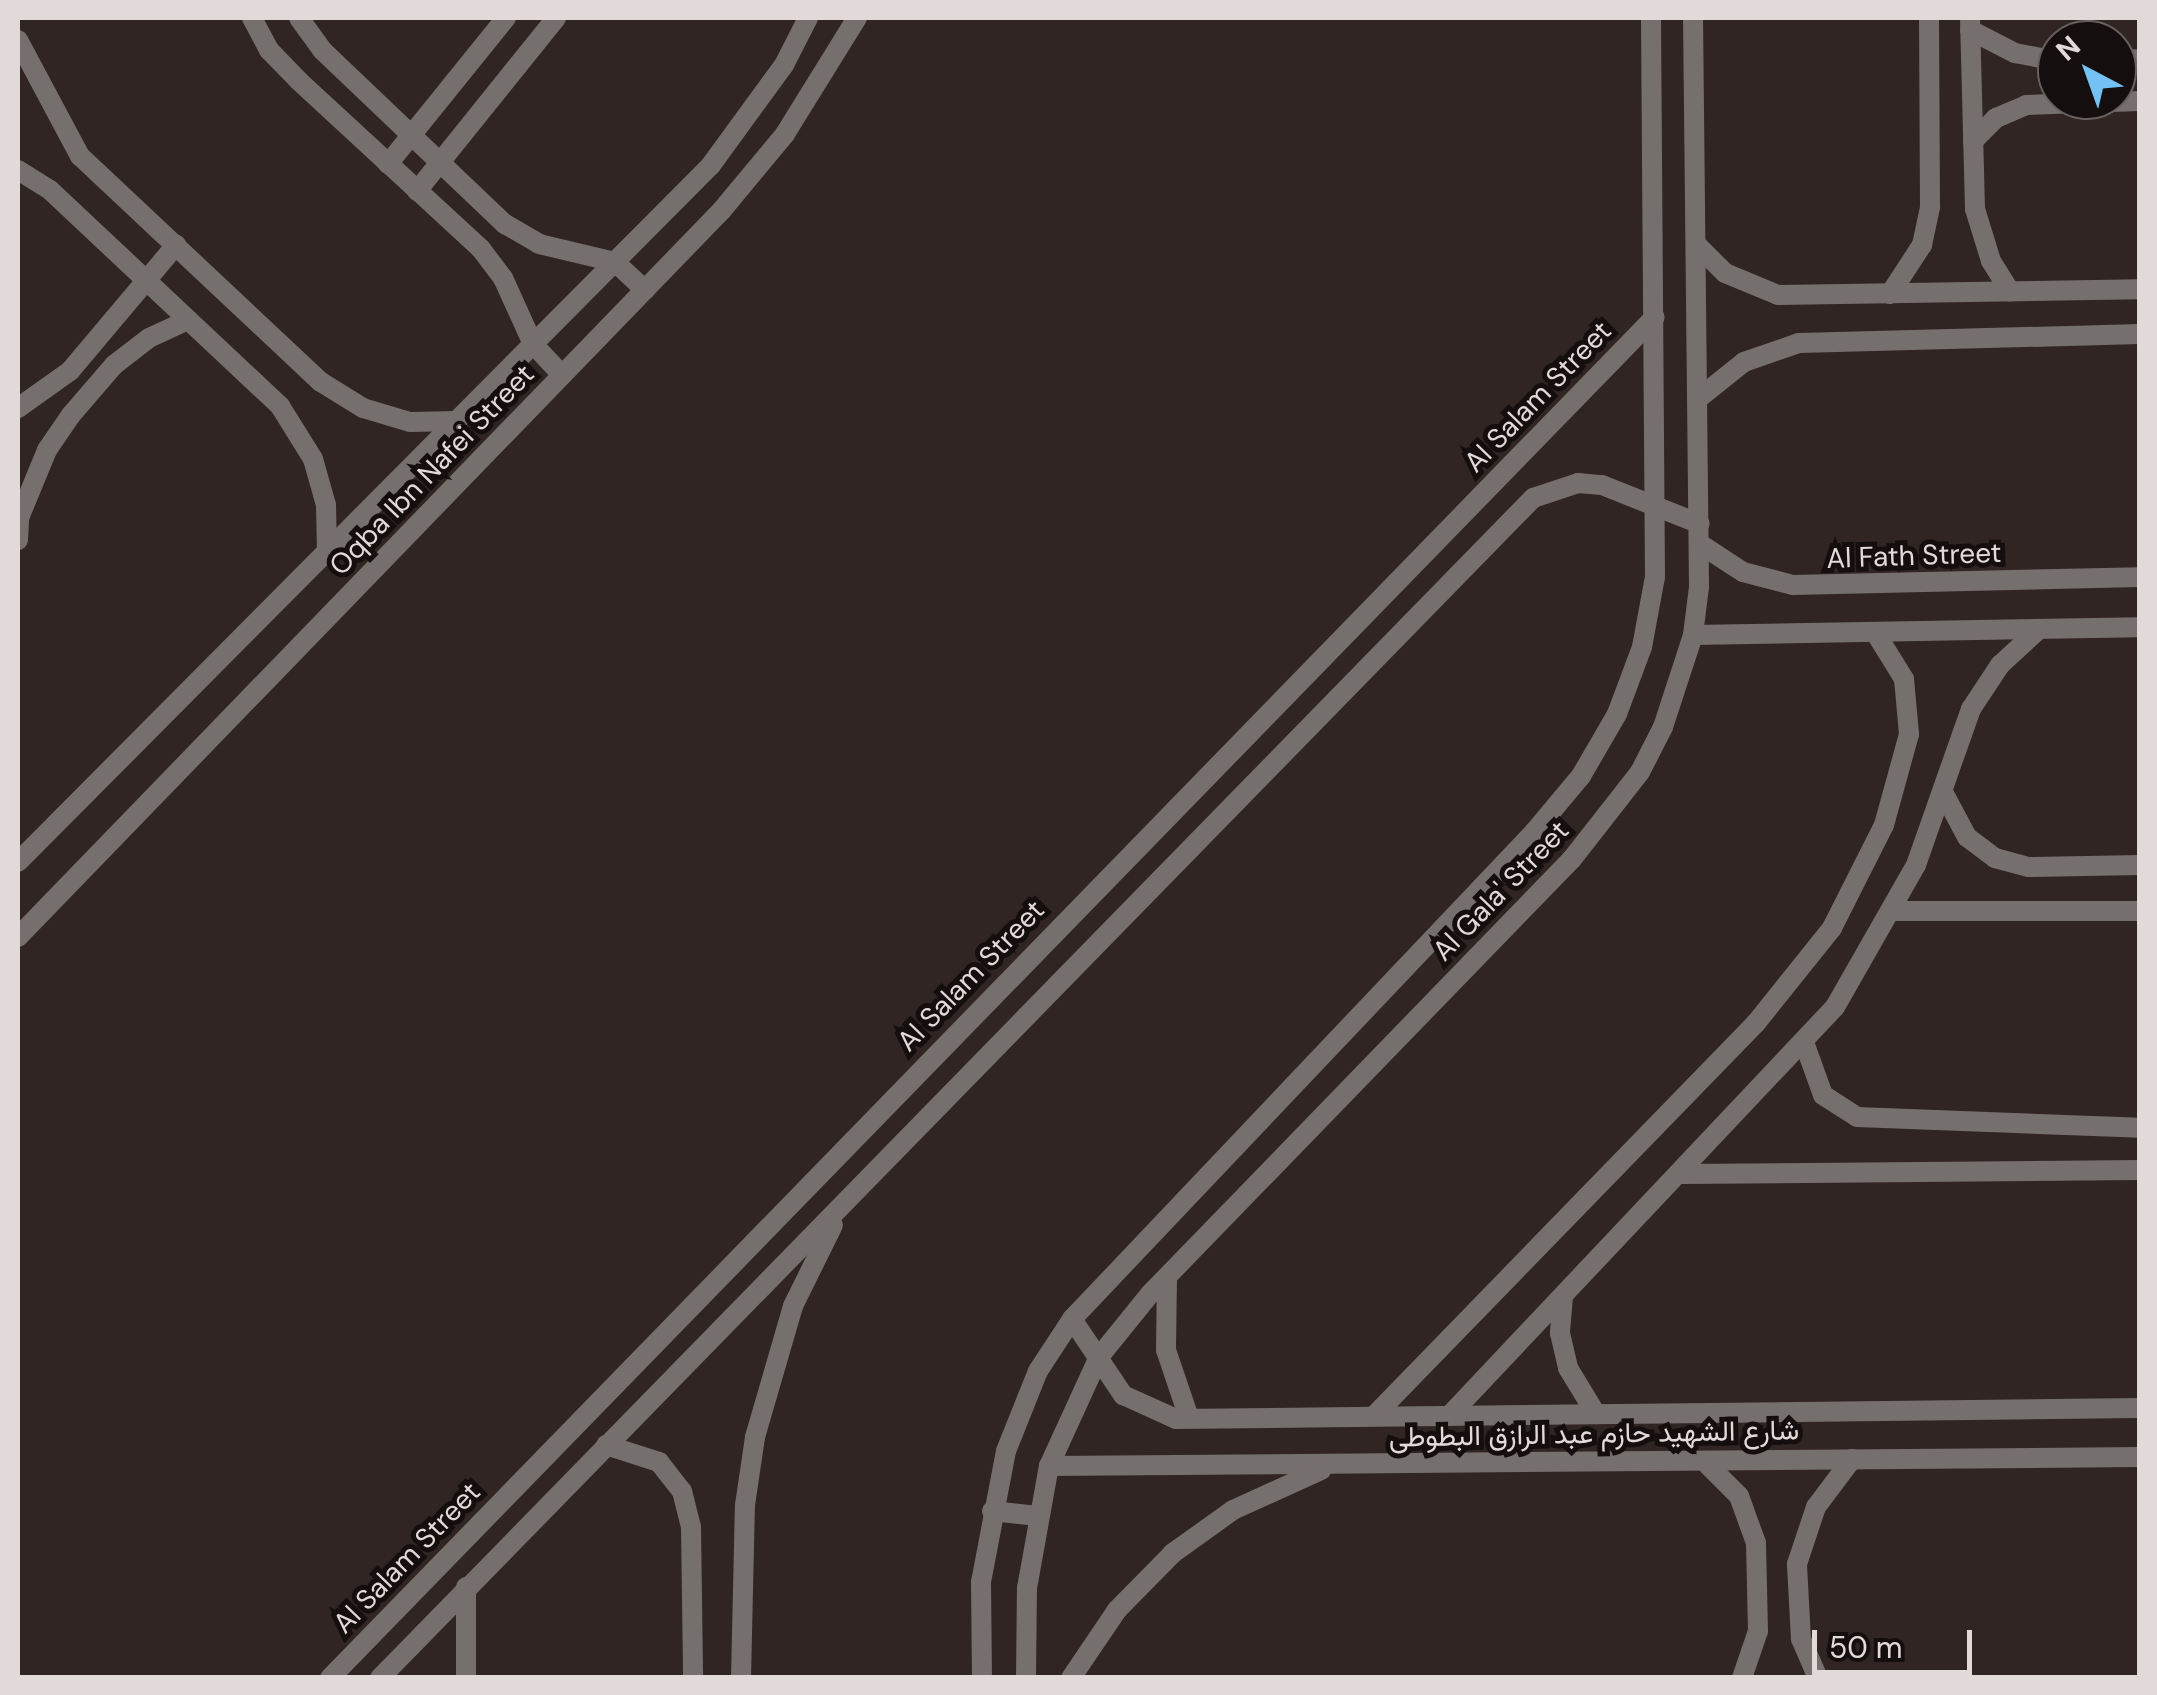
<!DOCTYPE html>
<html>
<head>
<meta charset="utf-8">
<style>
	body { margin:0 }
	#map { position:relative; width:2157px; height:1695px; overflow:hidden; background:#302523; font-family:"DM Sans",Vazirmatn,sans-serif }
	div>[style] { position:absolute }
	.minor>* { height:20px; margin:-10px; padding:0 10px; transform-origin:10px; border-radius:10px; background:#756f6e }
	span { translate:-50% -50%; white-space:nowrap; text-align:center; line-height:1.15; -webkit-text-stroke:10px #140f0e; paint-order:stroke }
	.street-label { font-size:28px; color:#e1dad8 }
	.frame { position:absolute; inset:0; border:20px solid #e1dad8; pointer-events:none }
	.north { position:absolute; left:2037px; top:20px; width:100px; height:100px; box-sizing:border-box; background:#140f0e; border:2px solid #66605f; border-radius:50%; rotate:319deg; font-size:28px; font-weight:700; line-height:40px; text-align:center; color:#e1dad8 }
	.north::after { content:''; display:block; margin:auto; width:35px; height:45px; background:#73c1f5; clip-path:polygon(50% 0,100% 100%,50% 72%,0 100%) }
	.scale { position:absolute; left:1812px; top:1630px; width:160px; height:45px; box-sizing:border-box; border:5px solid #e1dad8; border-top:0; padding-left:12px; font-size:30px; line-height:35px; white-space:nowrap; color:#e1dad8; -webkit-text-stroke:8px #140f0e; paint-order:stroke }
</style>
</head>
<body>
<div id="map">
	<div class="minor">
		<div style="left:252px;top:18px;width:36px;rotate:62deg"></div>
		<div style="left:269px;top:50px;width:43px;rotate:45.9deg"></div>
		<div style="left:299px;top:81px;width:248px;rotate:42.7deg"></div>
		<div style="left:481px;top:249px;width:36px;rotate:53deg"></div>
		<div style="left:503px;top:278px;width:72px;rotate:65.6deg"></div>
		<div style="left:533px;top:344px;width:42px;rotate:46.9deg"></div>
		<div style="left:299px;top:18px;width:39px;rotate:54deg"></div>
		<div style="left:322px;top:50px;width:253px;rotate:43.6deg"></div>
		<div style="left:505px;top:224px;width:39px;rotate:30deg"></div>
		<div style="left:539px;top:244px;width:78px;rotate:13.3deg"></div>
		<div style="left:615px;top:262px;width:41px;rotate:43deg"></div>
		<div style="left:1970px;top:18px;width:191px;rotate:88.5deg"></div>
		<div style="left:1975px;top:209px;width:54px;rotate:72.9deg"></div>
		<div style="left:1991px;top:261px;width:36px;rotate:58deg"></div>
		<div style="left:1970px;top:30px;width:51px;rotate:27.1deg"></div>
		<div style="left:2015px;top:53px;width:43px;rotate:10.8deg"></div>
		<div style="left:18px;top:40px;width:132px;rotate:61.9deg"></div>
		<div style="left:80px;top:156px;width:330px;rotate:43.2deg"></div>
		<div style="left:321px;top:382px;width:49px;rotate:31.8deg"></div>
		<div style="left:363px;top:408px;width:49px;rotate:16.6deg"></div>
		<div style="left:410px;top:422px;width:47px;rotate:-1.2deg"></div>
		<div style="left:2117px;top:60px;width:23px;rotate:-2deg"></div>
		<div style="left:1973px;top:141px;width:33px;rotate:-45deg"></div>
		<div style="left:1996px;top:118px;width:33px;rotate:-23deg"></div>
		<div style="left:2026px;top:105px;width:114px;rotate:-2deg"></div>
		<div style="left:388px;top:164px;width:188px;rotate:-51.1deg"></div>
		<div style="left:18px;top:170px;width:38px;rotate:32deg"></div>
		<div style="left:50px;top:190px;width:316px;rotate:43.2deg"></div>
		<div style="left:280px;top:406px;width:62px;rotate:58.1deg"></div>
		<div style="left:313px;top:459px;width:48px;rotate:74.2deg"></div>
		<div style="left:326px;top:505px;width:47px;rotate:88.8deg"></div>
		<div style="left:417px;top:191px;width:222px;rotate:-51.2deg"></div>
		<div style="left:1698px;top:246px;width:38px;rotate:45deg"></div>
		<div style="left:1725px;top:273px;width:57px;rotate:22.5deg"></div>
		<div style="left:1778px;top:295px;width:362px;rotate:-0.9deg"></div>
		<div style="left:1890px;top:294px;width:59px;rotate:-56.9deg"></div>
		<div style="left:1922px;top:245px;width:39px;rotate:-78deg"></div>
		<div style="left:1930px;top:207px;width:189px;rotate:-90.3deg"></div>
		<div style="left:1699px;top:398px;width:58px;rotate:-38.7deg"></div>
		<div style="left:1744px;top:362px;width:58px;rotate:-19.1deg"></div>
		<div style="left:1799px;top:343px;width:341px;rotate:-1.5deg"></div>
		<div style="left:18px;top:408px;width:64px;rotate:-35.4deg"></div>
		<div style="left:70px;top:371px;width:165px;rotate:-49.9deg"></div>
		<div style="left:18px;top:540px;width:22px;rotate:-87deg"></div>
		<div style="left:19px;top:518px;width:74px;rotate:-67.6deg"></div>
		<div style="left:47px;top:450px;width:42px;rotate:-55.6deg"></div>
		<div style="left:71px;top:415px;width:66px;rotate:-49.3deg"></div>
		<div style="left:114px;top:365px;width:44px;rotate:-37.6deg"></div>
		<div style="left:149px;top:338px;width:43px;rotate:-24.8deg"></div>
		<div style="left:1700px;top:544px;width:51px;rotate:33.1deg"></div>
		<div style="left:1743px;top:572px;width:52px;rotate:14.6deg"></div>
		<div style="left:1793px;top:585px;width:347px;rotate:-1.3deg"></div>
		<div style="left:1693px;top:635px;width:447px;rotate:-1deg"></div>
		<div style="left:1943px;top:792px;width:51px;rotate:61.9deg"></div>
		<div style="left:1967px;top:837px;width:35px;rotate:37deg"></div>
		<div style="left:1995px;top:858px;width:35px;rotate:15deg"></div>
		<div style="left:2029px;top:867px;width:111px;rotate:-1deg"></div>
		<div style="left:18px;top:862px;width:983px;rotate:-45.16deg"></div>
		<div style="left:711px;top:165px;width:124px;rotate:-53.9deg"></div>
		<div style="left:784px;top:65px;width:53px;rotate:-62.9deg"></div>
		<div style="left:1894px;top:911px;width:246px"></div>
		<div style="left:18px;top:937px;width:1012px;rotate:-45.92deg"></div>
		<div style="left:722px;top:210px;width:99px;rotate:-50.3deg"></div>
		<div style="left:785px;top:134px;width:137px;rotate:-58.2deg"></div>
		<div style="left:1805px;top:1045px;width:53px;rotate:70.2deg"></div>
		<div style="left:1823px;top:1095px;width:40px;rotate:32.9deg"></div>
		<div style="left:1857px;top:1117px;width:283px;rotate:2.2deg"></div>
		<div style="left:1681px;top:1174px;width:459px;rotate:-0.5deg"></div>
		<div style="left:1167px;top:1277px;width:73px;rotate:90.8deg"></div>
		<div style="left:1166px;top:1350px;width:72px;rotate:71.3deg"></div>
		<div style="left:1563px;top:1297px;width:36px;rotate:95deg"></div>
		<div style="left:1560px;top:1333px;width:36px;rotate:77deg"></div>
		<div style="left:1568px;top:1368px;width:54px;rotate:58.7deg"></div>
		<div style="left:1072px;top:1319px;width:92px;rotate:56.1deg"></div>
		<div style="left:1123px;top:1395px;width:58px;rotate:24.4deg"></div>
		<div style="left:1176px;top:1419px;width:964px;rotate:-0.65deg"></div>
		<div style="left:1374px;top:1416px;width:548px;rotate:-45.81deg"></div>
		<div style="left:1756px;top:1023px;width:122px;rotate:-51.3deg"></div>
		<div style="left:1832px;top:928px;width:115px;rotate:-63.2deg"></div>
		<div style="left:1884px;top:825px;width:94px;rotate:-74.6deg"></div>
		<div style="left:1909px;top:734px;width:55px;rotate:-95.2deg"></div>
		<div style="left:1904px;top:679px;width:55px;rotate:-121.7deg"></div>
		<div style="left:1449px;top:1416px;width:562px;rotate:-46.66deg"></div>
		<div style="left:1835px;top:1007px;width:163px;rotate:-60.3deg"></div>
		<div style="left:1916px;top:865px;width:165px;rotate:-70.6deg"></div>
		<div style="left:1971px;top:709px;width:53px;rotate:-56.6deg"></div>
		<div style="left:2000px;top:665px;width:53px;rotate:-42.7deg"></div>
		<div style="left:606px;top:1445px;width:56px;rotate:17.8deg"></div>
		<div style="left:659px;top:1462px;width:37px;rotate:52deg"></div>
		<div style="left:682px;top:1491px;width:37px;rotate:76deg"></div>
		<div style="left:691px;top:1527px;width:151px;rotate:89.2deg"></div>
		<div style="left:1704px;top:1461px;width:49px;rotate:45deg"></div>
		<div style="left:1739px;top:1496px;width:50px;rotate:70.1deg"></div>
		<div style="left:1756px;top:1543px;width:88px;rotate:88.7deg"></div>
		<div style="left:1758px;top:1631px;width:50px;rotate:108.8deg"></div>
		<div style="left:1049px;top:1466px;width:1091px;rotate:-0.47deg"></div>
		<div style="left:992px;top:1511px;width:46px;rotate:6.2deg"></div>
		<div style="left:330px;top:1678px;width:1899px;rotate:-45.77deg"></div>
		<div style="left:380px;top:1678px;width:1650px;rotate:-45.66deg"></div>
		<div style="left:1533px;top:498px;width:47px;rotate:-18.4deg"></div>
		<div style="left:1578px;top:483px;width:24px;rotate:5deg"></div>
		<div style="left:1602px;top:485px;width:105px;rotate:21.7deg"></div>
		<div style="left:466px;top:1678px;width:91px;rotate:-90deg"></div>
		<div style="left:741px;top:1678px;width:173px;rotate:-88.7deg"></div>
		<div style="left:745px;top:1505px;width:69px;rotate:-81.6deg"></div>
		<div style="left:755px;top:1437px;width:136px;rotate:-73.8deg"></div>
		<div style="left:793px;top:1306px;width:90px;rotate:-63.7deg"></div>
		<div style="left:982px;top:1678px;width:96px;rotate:-90.6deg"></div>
		<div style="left:981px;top:1582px;width:133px;rotate:-79.2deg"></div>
		<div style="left:1006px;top:1451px;width:86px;rotate:-68.2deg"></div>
		<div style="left:1038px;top:1371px;width:62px;rotate:-56.8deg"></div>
		<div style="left:1072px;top:1319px;width:673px;rotate:-46.51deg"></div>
		<div style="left:1535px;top:831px;width:72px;rotate:-50.1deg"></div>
		<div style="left:1581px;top:776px;width:72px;rotate:-59.9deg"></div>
		<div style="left:1617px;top:714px;width:72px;rotate:-69.5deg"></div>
		<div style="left:1642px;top:647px;width:71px;rotate:-79.5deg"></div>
		<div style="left:1655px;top:577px;width:559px;rotate:-90.41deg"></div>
		<div style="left:1026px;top:1678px;width:90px;rotate:-89.4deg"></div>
		<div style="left:1027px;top:1588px;width:124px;rotate:-79.8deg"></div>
		<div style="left:1049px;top:1466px;width:120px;rotate:-65.4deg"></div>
		<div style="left:1099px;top:1357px;width:81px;rotate:-51deg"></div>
		<div style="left:1150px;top:1294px;width:606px;rotate:-45.87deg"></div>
		<div style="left:1572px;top:859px;width:110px;rotate:-52deg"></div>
		<div style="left:1640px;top:772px;width:51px;rotate:-62.9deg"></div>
		<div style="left:1663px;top:727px;width:97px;rotate:-71.9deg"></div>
		<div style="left:1693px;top:635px;width:48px;rotate:-82.9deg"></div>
		<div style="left:1699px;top:587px;width:569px;rotate:-90.6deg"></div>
		<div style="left:1071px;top:1678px;width:82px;rotate:-55.9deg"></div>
		<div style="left:1117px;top:1610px;width:80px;rotate:-45.5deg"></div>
		<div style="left:1173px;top:1553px;width:74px;rotate:-35.6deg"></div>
		<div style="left:1233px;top:1510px;width:97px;rotate:-24.4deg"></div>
		<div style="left:1818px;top:1678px;width:43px;rotate:-113.6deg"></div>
		<div style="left:1801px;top:1639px;width:75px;rotate:-93.1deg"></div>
		<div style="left:1797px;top:1564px;width:60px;rotate:-71.6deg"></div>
		<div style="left:1816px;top:1507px;width:60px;rotate:-53.1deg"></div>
	</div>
	<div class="street-label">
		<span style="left:1538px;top:397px;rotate:-46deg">Al Salam Street</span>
		<span style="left:432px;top:470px;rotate:-46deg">Oqba Ibn Nafei Street</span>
		<span style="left:1914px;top:556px;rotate:-2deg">Al Fath Street</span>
		<span style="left:1501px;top:891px;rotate:-46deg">Al Gala' Street</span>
		<span style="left:971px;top:976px;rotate:-46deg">Al Salam Street</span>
		<span style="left:1594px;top:1434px;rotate:-1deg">شارع الشهيد حازم عبد الرازق البطوطى</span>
		<span style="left:407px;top:1558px;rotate:-46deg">Al Salam Street</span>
	</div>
	<div class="frame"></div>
	<div class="north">N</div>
	<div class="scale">50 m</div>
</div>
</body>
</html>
